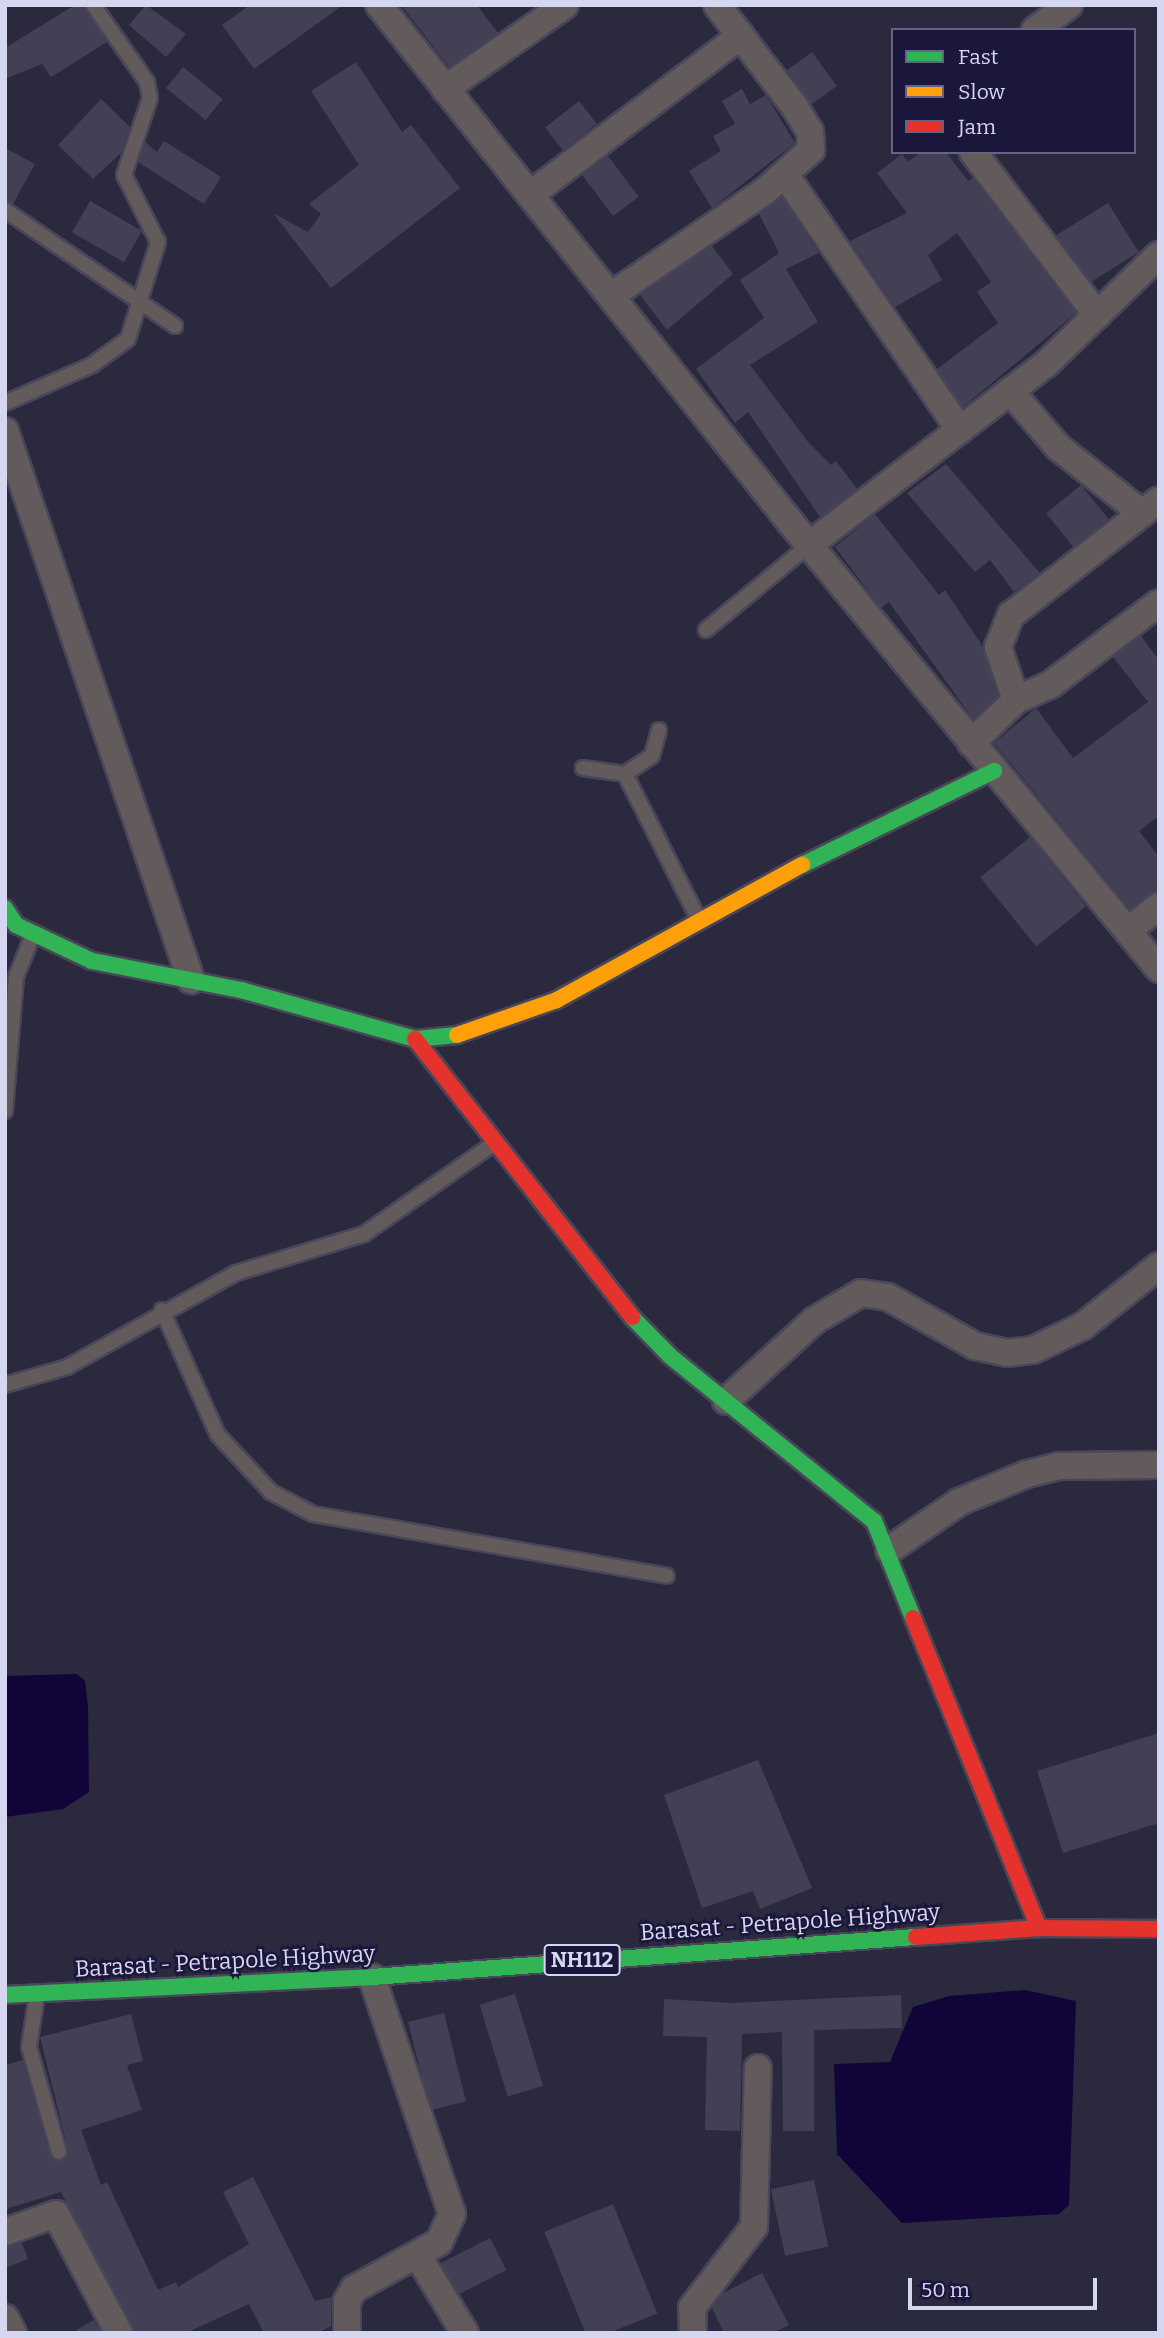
<!DOCTYPE html>
<html>
<head>
<meta charset="utf-8">
<style>
	body { margin:0 }
	#map { position:relative; width:1164px; height:2338px; overflow:hidden; background:#2b293e; font-family:Bitter,serif }
	div>[style] { position:absolute }
	.water>* { inset:0; background:#110438 }
	.building>* { inset:0; background:#434056; transform-origin:0 0 }
	.roads { filter:drop-shadow(2px 0 #484659) drop-shadow(-2px 0 #484659) drop-shadow(0 2px #484659) drop-shadow(0 -2px #484659) }
	.lane>* { height:14px; margin:-7px; padding:0 7px; transform-origin:7px; border-radius:7px; background:#635a5b }
	.street>* { height:26px; margin:-13px; padding:0 13px; transform-origin:13px; border-radius:13px; background:#635a5b }
	.fast>* { height:16px; margin:-8px; padding:0 8px; transform-origin:8px; border-radius:8px; background:#30b455 }
	.slow>* { height:16px; margin:-8px; padding:0 8px; transform-origin:8px; border-radius:8px; background:#ff9f0a }
	.jam>* { height:16px; margin:-8px; padding:0 8px; transform-origin:8px; border-radius:8px; background:#e5322d }
	span { translate:-50% -50%; white-space:nowrap; text-align:center; line-height:1.15; -webkit-text-stroke:5px #1a163c; paint-order:stroke }
	.shield-label span { padding:2px 5px; background:#1a163c; border:2px solid; border-radius:5px; -webkit-text-stroke-width:0 }
	.shield-label { font-size:21px; color:#d5d6f0; font-weight:700 }
	.street-label { font-size:23px; color:#d5d6f0 }
	.frame { position:absolute; inset:0; border:7px solid #d5d6f0; pointer-events:none }
	.legend { position:absolute; left:891px; top:28px; width:245px; height:126px; box-sizing:border-box; background:#1a163c; border:2px solid #656384; margin:0; padding:9px 12px; list-style:none; font-size:21px; color:#d5d6f0 }
	.legend li { display:flex; align-items:center; gap:14px; height:35px }
	.legend b { width:35px; border:2px solid #656384 }
	.scale { position:absolute; left:908px; top:2278px; width:189px; height:32px; box-sizing:border-box; border:4px solid #d5d6f0; border-top:0; padding-left:9px; font-size:21px; line-height:24px; white-space:nowrap; color:#d5d6f0; -webkit-text-stroke:5px #1a163c; paint-order:stroke }
</style>
</head>
<body>
<div id="map">
	<div class="water">
		<div style="clip-path:polygon(77px 1674px,85px 1681px,88px 1706px,89px 1792px,63px 1809px,5px 1817px,5px 1676px)"></div>
		<div style="clip-path:polygon(1025px 1990px,1076px 2001px,1069px 2205px,1059px 2214px,902px 2223px,837px 2154px,834px 2064px,890px 2062px,913px 2007px,949px 1996px)"></div>
	</div>
	<div class="building">
		<div style="clip-path:polygon(75px 5px,83px 5px,107px 42px,51px 77px,42px 64px,5px 79px,5px 48px)"></div>
		<div style="clip-path:polygon(146px 5px,186px 34px,166px 57px,129px 25px)"></div>
		<div style="clip-path:polygon(250px 5px,343px 5px,254px 69px,222px 25px)"></div>
		<div style="clip-path:polygon(401px 5px,477px 5px,498px 33px,449px 67px)"></div>
		<div style="left:812px;top:52px;width:42px;height:31px;rotate:54deg"></div>
		<div style="clip-path:polygon(356px 62px,402px 132px,411px 125px,460px 188px,331px 288px,273px 213px,308px 232px,321px 214px,309px 204px,359px 165px,311px 91px)"></div>
		<div style="left:183px;top:67px;width:51px;height:27px;rotate:39deg"></div>
		<div style="clip-path:polygon(742px 89px,750px 104px,766px 95px,795px 143px,712px 208px,689px 171px,721px 151px,713px 136px,735px 124px,722px 101px)"></div>
		<div style="clip-path:polygon(101px 99px,130px 127px,122px 152px,93px 179px,58px 145px)"></div>
		<div style="left:579px;top:101px;width:29px;height:43px;rotate:52deg"></div>
		<div style="clip-path:polygon(164px 141px,221px 177px,204px 204px,138px 162px,145px 142px,157px 152px)"></div>
		<div style="clip-path:polygon(5px 148px,35px 164px,13px 204px,5px 200px)"></div>
		<div style="clip-path:polygon(921px 152px,946px 152px,968px 181px,973px 178px,1076px 313px,963px 407px,937px 369px,998px 323px,977px 292px,991px 282px,957px 233px,928px 255px,942px 280px,895px 307px,850px 241px,907px 213px,877px 173px,902px 154px,908px 162px)"></div>
		<div style="left:608px;top:156px;width:51px;height:32px;rotate:53deg"></div>
		<div style="clip-path:polygon(782px 197px,819px 253px,786px 269px,818px 322px,750px 365px,809px 443px,831px 465px,836px 461px,857px 489px,820px 517px,748px 412px,735px 423px,696px 369px,764px 318px,740px 280px,779px 253px,759px 214px)"></div>
		<div style="left:90px;top:201px;width:60px;height:36px;rotate:30deg"></div>
		<div style="left:1108px;top:203px;width:58px;height:61px;rotate:58deg"></div>
		<div style="clip-path:polygon(712px 246px,733px 274px,667px 330px,640px 295px)"></div>
		<div style="clip-path:polygon(946px 464px,1040px 573px,1014px 592px,990px 560px,975px 572px,907px 493px)"></div>
		<div style="left:1081px;top:485px;width:44px;height:45px;rotate:51deg"></div>
		<div style="clip-path:polygon(875px 514px,939px 595px,945px 590px,983px 647px,998px 696px,973px 719px,889px 602px,881px 608px,835px 547px)"></div>
		<div style="clip-path:polygon(1141px 636px,1159px 660px,1159px 816px,1139px 831px,1159px 857px,1159px 891px,1130px 909px,994px 743px,1036px 708px,1073px 758px,1148px 702px,1113px 657px)"></div>
		<div style="left:1030px;top:837px;width:89px;height:64px;rotate:51deg"></div>
		<div style="clip-path:polygon(1159px 1733px,1159px 1823px,1063px 1853px,1037px 1771px)"></div>
		<div style="clip-path:polygon(758px 1760px,812px 1888px,760px 1909px,753px 1891px,702px 1908px,664px 1795px)"></div>
		<div style="left:515px;top:1994px;width:96px;height:37px;rotate:73deg"></div>
		<div style="clip-path:polygon(901px 1995px,902px 2028px,814px 2030px,814px 2131px,783px 2131px,782px 2032px,742px 2034px,740px 2131px,705px 2130px,707px 2037px,663px 2036px,664px 1999px,733px 2003px)"></div>
		<div style="left:444px;top:2013px;width:91px;height:37px;rotate:76deg"></div>
		<div style="clip-path:polygon(131px 2014px,143px 2061px,127px 2065px,142px 2110px,81px 2130px,101px 2185px,107px 2182px,158px 2290px,176px 2282px,178px 2287px,249px 2244px,223px 2192px,253px 2177px,315px 2301px,332px 2297px,331px 2326px,318px 2333px,264px 2333px,249px 2304px,186px 2333px,135px 2333px,61px 2192px,9px 2208px,5px 2215px,5px 2065px,23px 2060px,50px 2155px,62px 2161px,68px 2149px,40px 2037px)"></div>
		<div style="left:814px;top:2180px;width:68px;height:44px;rotate:78deg"></div>
		<div style="left:613px;top:2204px;width:118px;height:74px;rotate:68deg"></div>
		<div style="left:490px;top:2238px;width:36px;height:55px;rotate:63deg"></div>
		<div style="clip-path:polygon(22px 2243px,28px 2259px,5px 2268px,5px 2247px)"></div>
		<div style="clip-path:polygon(762px 2273px,789px 2325px,773px 2333px,724px 2333px,712px 2308px,723px 2293px)"></div>
		<div style="clip-path:polygon(94px 2320px,101px 2333px,71px 2333px)"></div>
	</div>
	<div class="roads">
		<div class="lane">
			<div style="left:5px;top:210px;width:206px;rotate:34.3deg"></div>
			<div style="left:5px;top:403px;width:95px;rotate:-23.6deg"></div>
			<div style="left:92px;top:365px;width:44px;rotate:-35.8deg"></div>
			<div style="left:128px;top:339px;width:102px;rotate:-72.8deg"></div>
			<div style="left:158px;top:242px;width:75px;rotate:-116.9deg"></div>
			<div style="left:124px;top:175px;width:81px;rotate:-71.3deg"></div>
			<div style="left:150px;top:98px;width:16px;rotate:-101deg"></div>
			<div style="left:147px;top:82px;width:94px;rotate:-125deg"></div>
			<div style="left:706px;top:630px;width:134px;rotate:-39.5deg"></div>
			<div style="left:583px;top:768px;width:42px;rotate:8.1deg"></div>
			<div style="left:625px;top:774px;width:32px;rotate:-34deg"></div>
			<div style="left:652px;top:756px;width:27px;rotate:-75deg"></div>
			<div style="left:625px;top:774px;width:164px;rotate:63.1deg"></div>
			<div style="left:5px;top:1111px;width:134px;rotate:-85.3deg"></div>
			<div style="left:16px;top:977px;width:43px;rotate:-68.2deg"></div>
			<div style="left:162px;top:1310px;width:137px;rotate:65.9deg"></div>
			<div style="left:218px;top:1435px;width:78px;rotate:47.1deg"></div>
			<div style="left:271px;top:1492px;width:47px;rotate:27.6deg"></div>
			<div style="left:313px;top:1514px;width:359px;rotate:9.9deg"></div>
			<div style="left:5px;top:1385px;width:65px;rotate:-16.2deg"></div>
			<div style="left:67px;top:1367px;width:193px;rotate:-29.1deg"></div>
			<div style="left:236px;top:1273px;width:134px;rotate:-16.9deg"></div>
			<div style="left:364px;top:1234px;width:157px;rotate:-34.9deg"></div>
			<div style="left:37px;top:1994px;width:54px;rotate:98.6deg"></div>
			<div style="left:29px;top:2047px;width:109px;rotate:74.1deg"></div>
		</div>
		<div class="street">
			<div style="left:379px;top:5px;width:662px;rotate:51.5deg"></div>
			<div style="left:791px;top:523px;width:578px;rotate:50.47deg"></div>
			<div style="left:1035px;top:30px;width:42px;rotate:-36.3deg"></div>
			<div style="left:445px;top:89px;width:146px;rotate:-35deg"></div>
			<div style="left:973px;top:152px;width:205px;rotate:52.7deg"></div>
			<div style="left:786px;top:176px;width:308px;rotate:55.6deg"></div>
			<div style="left:531px;top:194px;width:263px;rotate:-37deg"></div>
			<div style="left:612px;top:295px;width:185px;rotate:-34.2deg"></div>
			<div style="left:765px;top:191px;width:62px;rotate:-41.7deg"></div>
			<div style="left:811px;top:150px;width:18px;rotate:-93deg"></div>
			<div style="left:810px;top:132px;width:29px;rotate:-121deg"></div>
			<div style="left:795px;top:107px;width:128px;rotate:-127.4deg"></div>
			<div style="left:1010px;top:391px;width:74px;rotate:49.4deg"></div>
			<div style="left:1058px;top:447px;width:107px;rotate:38.2deg"></div>
			<div style="left:5px;top:431px;width:580px;rotate:71.28deg"></div>
			<div style="left:809px;top:545px;width:298px;rotate:-37.4deg"></div>
			<div style="left:1046px;top:364px;width:157px;rotate:-44deg"></div>
			<div style="left:1016px;top:700px;width:37px;rotate:-24deg"></div>
			<div style="left:1050px;top:685px;width:136px;rotate:-37deg"></div>
			<div style="left:971px;top:743px;width:62px;rotate:-43.7deg"></div>
			<div style="left:1016px;top:700px;width:56px;rotate:-108.8deg"></div>
			<div style="left:998px;top:647px;width:35px;rotate:-68deg"></div>
			<div style="left:1011px;top:615px;width:187px;rotate:-37.8deg"></div>
			<div style="left:1128px;top:931px;width:40px;rotate:-39deg"></div>
			<div style="left:726px;top:1401px;width:120px;rotate:-42.3deg"></div>
			<div style="left:815px;top:1320px;width:53px;rotate:-30.4deg"></div>
			<div style="left:861px;top:1293px;width:27px;rotate:8deg"></div>
			<div style="left:888px;top:1297px;width:100px;rotate:29.4deg"></div>
			<div style="left:975px;top:1346px;width:33px;rotate:12deg"></div>
			<div style="left:1007px;top:1353px;width:26px;rotate:-7deg"></div>
			<div style="left:1033px;top:1350px;width:55px;rotate:-25.6deg"></div>
			<div style="left:1083px;top:1326px;width:97px;rotate:-38.3deg"></div>
			<div style="left:889px;top:1550px;width:85px;rotate:-34.4deg"></div>
			<div style="left:959px;top:1502px;width:74px;rotate:-22.4deg"></div>
			<div style="left:1027px;top:1474px;width:34px;rotate:-14deg"></div>
			<div style="left:1060px;top:1466px;width:99px;rotate:-0.6deg"></div>
			<div style="left:5px;top:2232px;width:54px;rotate:-19.4deg"></div>
			<div style="left:56px;top:2214px;width:135px;rotate:62.1deg"></div>
			<div style="left:418px;top:2256px;width:90px;rotate:58.6deg"></div>
			<div style="left:5px;top:2318px;width:17px;rotate:62deg"></div>
			<div style="left:347px;top:2333px;width:32px;rotate:-90deg"></div>
			<div style="left:347px;top:2301px;width:14px;rotate:-60deg"></div>
			<div style="left:354px;top:2289px;width:97px;rotate:-28.9deg"></div>
			<div style="left:439px;top:2242px;width:31px;rotate:-65deg"></div>
			<div style="left:452px;top:2214px;width:250px;rotate:-108.7deg"></div>
			<div style="left:693px;top:2333px;width:25px;rotate:-92deg"></div>
			<div style="left:692px;top:2308px;width:102px;rotate:-52.6deg"></div>
			<div style="left:754px;top:2227px;width:159px;rotate:-88.6deg"></div>
		</div>
		<div class="fast">
			<div style="left:802px;top:865px;width:214px;rotate:-26.1deg"></div>
			<div style="left:5px;top:908px;width:20px;rotate:57deg"></div>
			<div style="left:16px;top:925px;width:84px;rotate:25.3deg"></div>
			<div style="left:92px;top:961px;width:152px;rotate:11deg"></div>
			<div style="left:241px;top:990px;width:181px;rotate:15.7deg"></div>
			<div style="left:415px;top:1039px;width:42px;rotate:-5.4deg"></div>
			<div style="left:632px;top:1317px;width:54px;rotate:45.7deg"></div>
			<div style="left:670px;top:1356px;width:262px;rotate:39deg"></div>
			<div style="left:874px;top:1521px;width:105px;rotate:68.1deg"></div>
			<div style="left:5px;top:1995px;width:367px;rotate:-2.8deg"></div>
			<div style="left:372px;top:1977px;width:545px;rotate:-4.21deg"></div>
		</div>
		<div class="slow">
			<div style="left:457px;top:1035px;width:106px;rotate:-19.3deg"></div>
			<div style="left:557px;top:1000px;width:280px;rotate:-28.9deg"></div>
		</div>
		<div class="jam">
			<div style="left:415px;top:1039px;width:353px;rotate:52deg"></div>
			<div style="left:913px;top:1618px;width:335px;rotate:67.9deg"></div>
			<div style="left:916px;top:1937px;width:123px;rotate:-4.2deg"></div>
			<div style="left:1039px;top:1928px;width:120px;rotate:0.5deg"></div>
		</div>
	</div>
	<div class="shield-label">
		<span style="left:582px;top:1960px">NH112</span>
	</div>
	<div class="street-label">
		<span style="left:790px;top:1922px;rotate:-4deg">Barasat - Petrapole Highway</span>
		<span style="left:225px;top:1961px;rotate:-3deg">Barasat - Petrapole Highway</span>
	</div>
	<div class="frame"></div>
	<ul class="legend">
	<li><b style="height:9px;background:#30b455"></b>Fast</li>
	<li><b style="height:9px;background:#ff9f0a"></b>Slow</li>
	<li><b style="height:9px;background:#e5322d"></b>Jam</li>
	</ul>
	<div class="scale">50 m</div>
</div>
</body>
</html>
